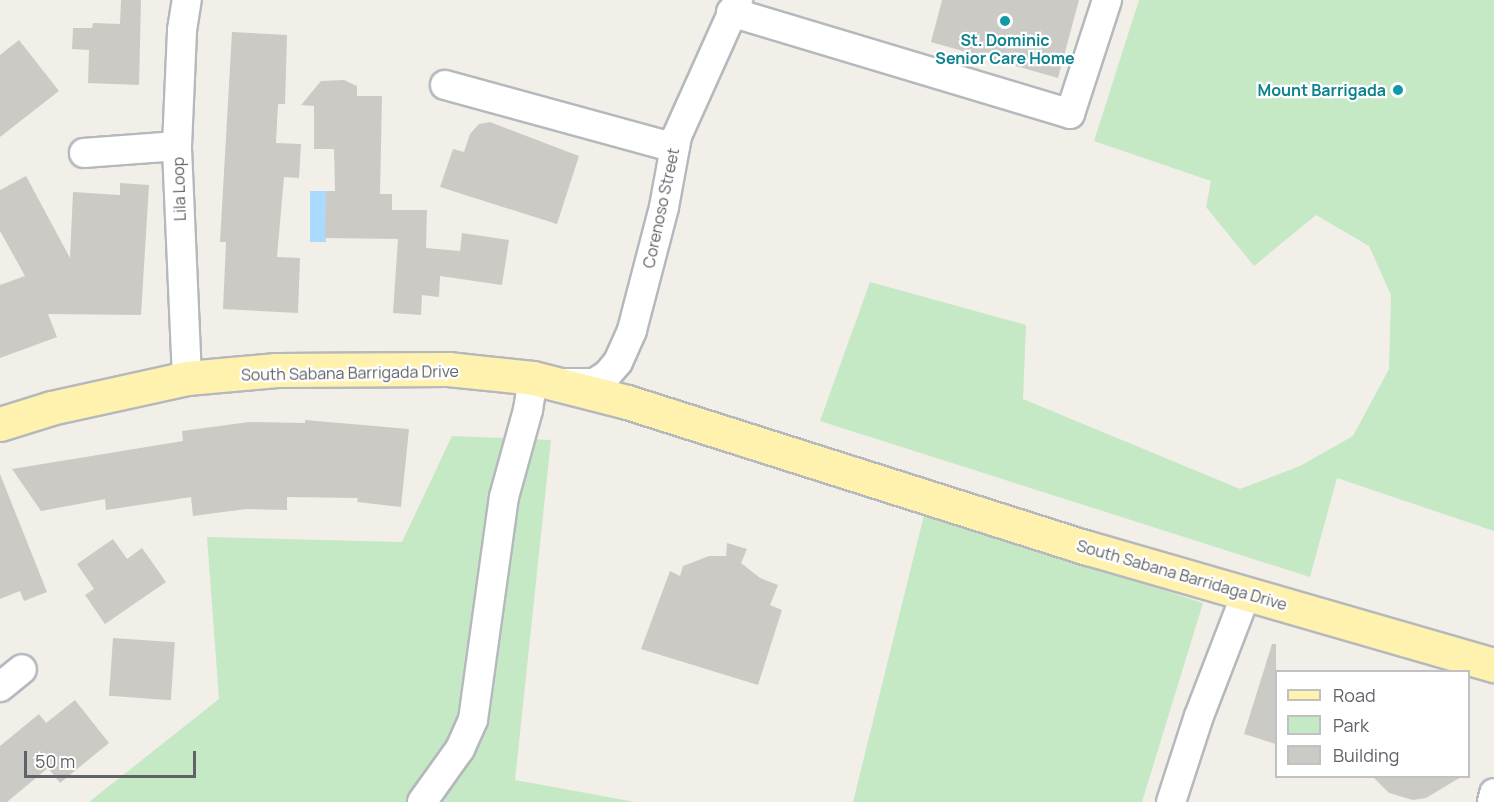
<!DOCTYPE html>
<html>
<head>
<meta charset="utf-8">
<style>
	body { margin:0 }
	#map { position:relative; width:1494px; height:802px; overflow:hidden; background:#f1efe8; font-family:Manrope,sans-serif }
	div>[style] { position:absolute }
	.green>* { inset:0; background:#c5e8c5 }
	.water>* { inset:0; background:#aadaff; transform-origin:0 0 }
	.building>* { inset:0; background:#cccac5; transform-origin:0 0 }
	.roads { filter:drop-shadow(2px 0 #b5b8bc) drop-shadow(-2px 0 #b5b8bc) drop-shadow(0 2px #b5b8bc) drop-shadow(0 -2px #b5b8bc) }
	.minor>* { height:28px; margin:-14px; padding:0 14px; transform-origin:14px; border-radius:14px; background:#fff }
	.major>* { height:33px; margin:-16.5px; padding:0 16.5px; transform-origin:16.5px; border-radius:16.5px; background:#fff2af }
	.dots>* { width:16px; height:16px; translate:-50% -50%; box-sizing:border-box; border:3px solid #fff; border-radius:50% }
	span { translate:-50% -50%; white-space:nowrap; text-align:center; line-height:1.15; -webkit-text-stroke:4.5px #fff; paint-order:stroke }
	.culture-label { font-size:16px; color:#0d838f; font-weight:700 }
	.right { translate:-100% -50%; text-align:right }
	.street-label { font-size:16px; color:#5f6368 }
	.legend { position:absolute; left:1275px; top:670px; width:195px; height:108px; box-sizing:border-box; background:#fff; border:2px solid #bfc1c3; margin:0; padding:8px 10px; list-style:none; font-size:18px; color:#5f6368 }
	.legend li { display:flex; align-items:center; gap:12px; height:30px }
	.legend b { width:30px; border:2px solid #bfc1c3 }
	.scale { position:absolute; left:24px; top:751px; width:172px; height:27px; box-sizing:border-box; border:3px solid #5f6368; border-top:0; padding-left:8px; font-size:18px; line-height:21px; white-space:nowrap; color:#5f6368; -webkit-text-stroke:4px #fff; paint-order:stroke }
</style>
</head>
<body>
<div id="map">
	<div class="green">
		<div style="clip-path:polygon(1139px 0,1494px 0,1494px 531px,1337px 478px,1310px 577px,820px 421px,870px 282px,1026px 325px,1023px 399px,1240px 489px,1300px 466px,1353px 436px,1389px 369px,1391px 295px,1369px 246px,1316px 215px,1254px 266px,1206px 207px,1211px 181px,1094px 141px)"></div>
		<div style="clip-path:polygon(452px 436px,551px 440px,515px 780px,635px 802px,89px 802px,219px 699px,207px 537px,402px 542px)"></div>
		<div style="clip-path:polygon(925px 511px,1203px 603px,1142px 802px,853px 802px)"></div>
	</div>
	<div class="water">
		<div style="left:310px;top:191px;width:16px;height:51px"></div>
	</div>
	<div class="building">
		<div style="clip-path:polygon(121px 0,141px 0,139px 85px,88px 83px,89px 50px,72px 49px,73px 28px,92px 28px,93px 23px,120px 24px)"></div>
		<div style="clip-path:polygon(942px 0,1079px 0,1058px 78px,931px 42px)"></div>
		<div style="clip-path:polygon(232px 32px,287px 35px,285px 104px,278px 104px,276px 143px,301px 144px,299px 178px,284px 177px,277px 257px,300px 258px,298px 313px,223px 309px,226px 242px,220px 242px)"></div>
		<div style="clip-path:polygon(19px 40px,59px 91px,0 137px,0 55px)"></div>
		<div style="clip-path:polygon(344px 80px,357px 86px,357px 96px,382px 96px,380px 194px,392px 194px,392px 210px,427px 210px,426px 248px,460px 251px,462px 233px,509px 240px,502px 285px,440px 276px,439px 297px,422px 295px,421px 315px,393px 313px,398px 239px,325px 238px,326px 191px,335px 191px,334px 149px,314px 149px,314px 106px,301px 105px,321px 81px)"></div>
		<div style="clip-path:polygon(490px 122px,579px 156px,557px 224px,440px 187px,453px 149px,464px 152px,470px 134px,479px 124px)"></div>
		<div style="clip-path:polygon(26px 176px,70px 258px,73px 192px,120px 195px,120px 183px,149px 185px,141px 315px,48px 314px,57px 337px,0 358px,0 285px,25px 276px,0 231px,0 190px)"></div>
		<div style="clip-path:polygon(305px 420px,409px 429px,401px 507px,357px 502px,358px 498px,287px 497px,287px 510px,246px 509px,193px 516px,191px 497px,106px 510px,105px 499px,41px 511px,12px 469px,183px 441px,182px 431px,249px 422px,305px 423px)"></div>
		<div style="clip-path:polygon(0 474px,47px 592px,24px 601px,20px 591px,0 599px)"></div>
		<div style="clip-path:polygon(113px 539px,127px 559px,142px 548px,166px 582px,105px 624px,85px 595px,94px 589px,77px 564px)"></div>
		<div style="clip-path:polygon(727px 543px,747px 549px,741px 563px,760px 578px,778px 585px,770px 605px,782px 610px,758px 685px,641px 649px,670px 571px,680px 576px,683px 566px,709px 556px,726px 556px)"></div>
		<div style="left:113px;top:638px;width:62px;height:58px;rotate:4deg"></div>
		<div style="clip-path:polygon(1272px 644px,1276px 644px,1276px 744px,1244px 734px)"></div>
		<div style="clip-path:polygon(75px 700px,109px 743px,60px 783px,48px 768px,7px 802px,0 802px,0 746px,39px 714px,46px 723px)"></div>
		<div style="clip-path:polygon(1373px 777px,1461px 777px,1426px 798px,1413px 800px,1389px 793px)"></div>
	</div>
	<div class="roads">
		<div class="minor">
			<div style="left:731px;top:12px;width:354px;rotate:16.7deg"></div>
			<div style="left:1070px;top:114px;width:120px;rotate:-72deg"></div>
			<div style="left:445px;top:85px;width:238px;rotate:15.3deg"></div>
			<div style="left:84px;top:153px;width:93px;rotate:-4.3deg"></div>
			<div style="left:187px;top:378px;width:232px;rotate:-92.5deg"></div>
			<div style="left:177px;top:146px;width:116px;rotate:-87.5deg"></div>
			<div style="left:182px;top:30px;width:30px;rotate:-81deg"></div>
			<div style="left:565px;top:383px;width:29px"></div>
			<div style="left:594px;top:383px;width:15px;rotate:-32deg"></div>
			<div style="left:607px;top:375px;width:17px;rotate:-50deg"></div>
			<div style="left:618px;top:362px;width:35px;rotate:-66deg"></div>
			<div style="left:632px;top:330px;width:127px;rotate:-75.4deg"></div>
			<div style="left:664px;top:207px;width:72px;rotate:-79.6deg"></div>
			<div style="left:677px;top:136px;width:149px;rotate:-65.8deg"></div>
			<div style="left:0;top:687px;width:28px;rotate:-39deg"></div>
			<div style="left:422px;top:802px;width:65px;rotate:-54.4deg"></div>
			<div style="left:460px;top:749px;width:32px;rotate:-66deg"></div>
			<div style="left:473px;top:720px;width:225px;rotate:-82.1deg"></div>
			<div style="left:504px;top:497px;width:90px;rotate:-74.6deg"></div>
			<div style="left:528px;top:410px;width:32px;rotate:-81deg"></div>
			<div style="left:1171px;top:802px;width:90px;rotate:-72deg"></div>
			<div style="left:1199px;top:716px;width:131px;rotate:-68.9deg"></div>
			<div style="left:1492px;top:802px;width:9px;rotate:-77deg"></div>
		</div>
		<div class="major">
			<div style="left:0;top:424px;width:53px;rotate:-17.4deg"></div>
			<div style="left:51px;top:408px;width:139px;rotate:-12.4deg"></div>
			<div style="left:187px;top:378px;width:90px;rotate:-5.1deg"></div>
			<div style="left:277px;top:370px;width:171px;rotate:-0.3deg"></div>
			<div style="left:448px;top:369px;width:85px;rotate:6deg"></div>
			<div style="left:533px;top:378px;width:97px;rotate:14.3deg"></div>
			<div style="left:627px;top:402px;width:484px;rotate:17.6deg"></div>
			<div style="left:1088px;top:548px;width:423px;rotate:16.1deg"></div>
		</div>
	</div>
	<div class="dots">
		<div style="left:1005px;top:21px;background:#0f9aa8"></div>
		<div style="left:1398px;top:90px;background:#0f9aa8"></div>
	</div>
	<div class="culture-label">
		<span style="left:1005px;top:49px">St. Dominic<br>Senior Care Home</span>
		<span class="right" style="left:1386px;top:90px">Mount Barrigada</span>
	</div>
	<div class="street-label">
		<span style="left:179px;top:189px;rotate:-92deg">Lila Loop</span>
		<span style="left:661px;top:208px;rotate:-78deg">Corenoso Street</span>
		<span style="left:350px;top:373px;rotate:-1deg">South Sabana Barrigada Drive</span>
		<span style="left:1182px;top:575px;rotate:16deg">South Sabana Barridaga Drive</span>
	</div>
	<ul class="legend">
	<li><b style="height:8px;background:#fff2af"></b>Road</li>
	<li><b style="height:16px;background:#c5e8c5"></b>Park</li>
	<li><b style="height:16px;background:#cccac5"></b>Building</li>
	</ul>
	<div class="scale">50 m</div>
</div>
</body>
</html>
